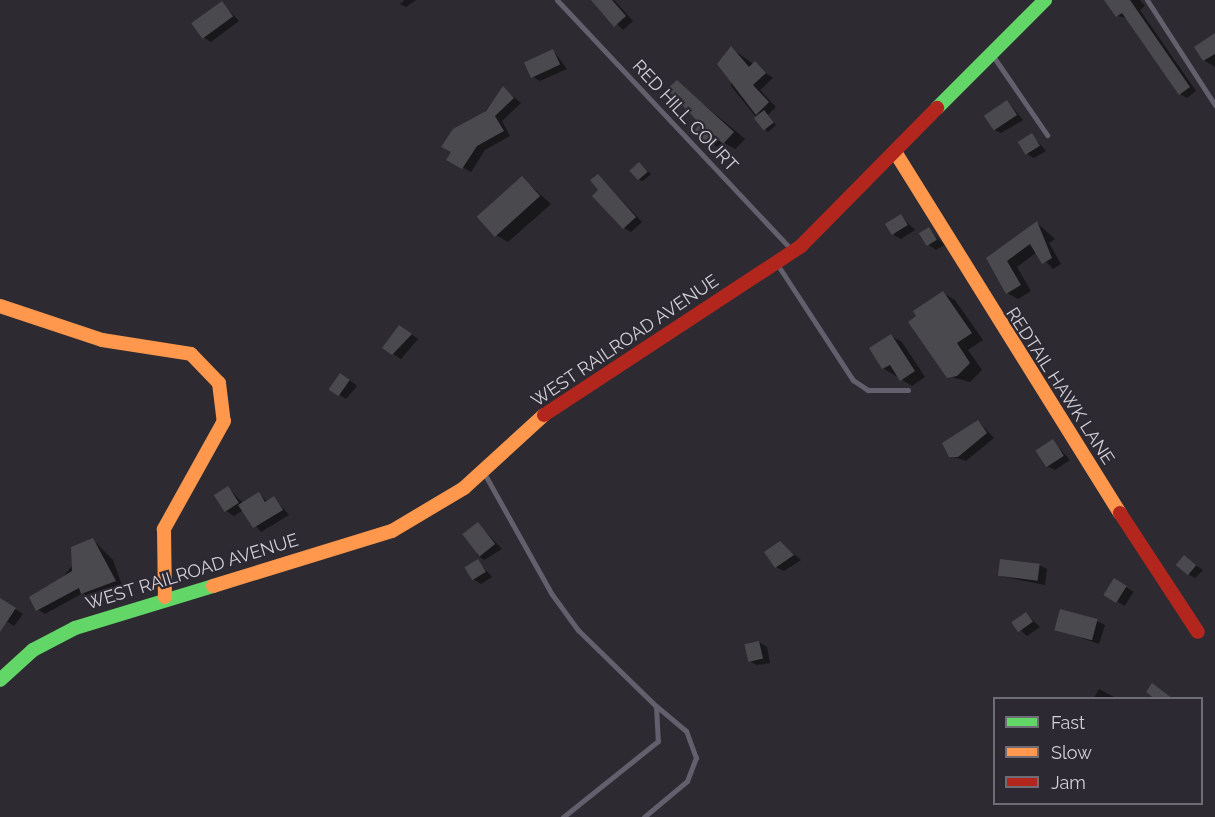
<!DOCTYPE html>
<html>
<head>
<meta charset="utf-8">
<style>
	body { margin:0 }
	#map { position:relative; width:1215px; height:817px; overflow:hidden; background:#2d2b31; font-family:Raleway,sans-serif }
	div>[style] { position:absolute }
	.shadow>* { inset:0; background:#0007; transform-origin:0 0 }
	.building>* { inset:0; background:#4a494d; transform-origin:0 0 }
	.lane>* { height:5px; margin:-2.5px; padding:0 2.5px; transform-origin:2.5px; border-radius:2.5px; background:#645f6c }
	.fast>* { height:14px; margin:-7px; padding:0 7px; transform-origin:7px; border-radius:7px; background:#63d668 }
	.slow>* { height:14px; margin:-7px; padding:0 7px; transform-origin:7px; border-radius:7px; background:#ff974d }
	.jam>* { height:14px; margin:-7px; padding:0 7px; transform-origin:7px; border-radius:7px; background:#b3261e }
	span { translate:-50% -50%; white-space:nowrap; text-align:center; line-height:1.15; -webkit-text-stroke:4.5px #2c2933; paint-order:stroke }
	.street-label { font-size:18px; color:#d2d0d7 }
	.legend { position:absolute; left:993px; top:697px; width:210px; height:108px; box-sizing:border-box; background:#2c2933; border:2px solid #6e6c75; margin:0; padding:8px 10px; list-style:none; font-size:18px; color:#d2d0d7 }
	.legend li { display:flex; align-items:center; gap:12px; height:30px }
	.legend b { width:30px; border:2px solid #6e6c75 }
</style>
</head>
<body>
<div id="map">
	<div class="shadow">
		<div style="clip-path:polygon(405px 0,416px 0,406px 7px,400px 4px)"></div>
		<div style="clip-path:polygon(593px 0,614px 0,633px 21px,623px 30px)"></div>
		<div style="clip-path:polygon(1106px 0,1140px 0,1145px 6px,1140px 10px,1196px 91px,1187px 98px,1180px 94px,1127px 18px,1117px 16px)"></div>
		<div style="clip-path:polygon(222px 3px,239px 21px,211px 42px,203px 37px)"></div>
		<div style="clip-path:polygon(1215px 35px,1215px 67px,1204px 60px)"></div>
		<div style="clip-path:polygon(731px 48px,773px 78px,760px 90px,776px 107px,768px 115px,776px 125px,768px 132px,731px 86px)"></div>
		<div style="clip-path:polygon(553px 50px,567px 69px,540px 81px,533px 77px)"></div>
		<div style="clip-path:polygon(677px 82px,745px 139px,735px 149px,723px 142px,717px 147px,696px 131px,702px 124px)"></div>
		<div style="clip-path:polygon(503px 88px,521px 103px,502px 121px,510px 136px,485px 150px,471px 172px,448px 159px)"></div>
		<div style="clip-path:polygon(1007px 101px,1023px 120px,1001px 133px,993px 129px)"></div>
		<div style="clip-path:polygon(1032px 135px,1046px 151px,1034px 158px,1027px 154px)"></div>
		<div style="clip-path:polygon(640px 164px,651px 174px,643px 181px,639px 180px)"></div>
		<div style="clip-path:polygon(598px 175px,642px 222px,631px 232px,624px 228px)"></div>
		<div style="clip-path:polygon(522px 178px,551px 204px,508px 242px,496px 235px)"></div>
		<div style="clip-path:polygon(901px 216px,915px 230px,901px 239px,894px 235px)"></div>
		<div style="clip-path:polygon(1037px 223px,1055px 239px,1049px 243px,1061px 264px,1053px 269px,1037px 252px,1017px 267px,1031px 291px,1018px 299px,1007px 293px,988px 258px)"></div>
		<div style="clip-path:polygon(929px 229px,944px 245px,936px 250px,929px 245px)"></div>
		<div style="clip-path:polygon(943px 293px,955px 300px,983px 340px,968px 350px,982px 370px,970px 382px,948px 376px)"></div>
		<div style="clip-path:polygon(407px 331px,418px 339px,401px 359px,384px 348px)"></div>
		<div style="clip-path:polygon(891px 336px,902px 342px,925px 377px,912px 386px,883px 368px)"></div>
		<div style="clip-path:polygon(348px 379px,357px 386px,346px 399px,330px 389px)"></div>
		<div style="clip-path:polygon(978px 421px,994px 438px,966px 461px,951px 456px)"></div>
		<div style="clip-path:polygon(1053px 441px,1070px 460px,1055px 470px,1047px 466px)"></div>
		<div style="clip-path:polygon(228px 488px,243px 503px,259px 494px,268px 502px,274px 498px,289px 515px,261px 532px,243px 510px,234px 516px,226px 511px)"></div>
		<div style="clip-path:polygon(478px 524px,502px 549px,484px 560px,477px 555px)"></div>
		<div style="clip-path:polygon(93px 540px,113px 560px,122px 585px,90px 598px,83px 593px,45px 614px,37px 609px)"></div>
		<div style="clip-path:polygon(780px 543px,801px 560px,784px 571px,776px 567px)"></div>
		<div style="clip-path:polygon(1184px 557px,1203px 570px,1195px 578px,1188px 574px)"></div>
		<div style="clip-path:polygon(478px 561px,492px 577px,481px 584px,473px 579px)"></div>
		<div style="clip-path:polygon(1039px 565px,1047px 569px,1045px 585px,1000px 576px)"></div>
		<div style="left:1115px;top:580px;width:22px;height:17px;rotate:32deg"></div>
		<div style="clip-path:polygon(0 599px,23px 614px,14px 626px,0 617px)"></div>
		<div style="clip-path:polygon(1026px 614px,1040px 627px,1027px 636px,1013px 623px)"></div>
		<div style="clip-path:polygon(1097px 621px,1105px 625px,1099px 644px,1056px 629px)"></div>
		<div style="clip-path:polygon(759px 642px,767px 647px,770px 663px,757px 665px,749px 661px)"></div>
		<div style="clip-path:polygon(1099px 689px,1116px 698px,1094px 698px)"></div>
	</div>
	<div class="building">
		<div style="clip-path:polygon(591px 0,612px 0,626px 16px,614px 27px)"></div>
		<div style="clip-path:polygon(1104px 0,1130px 0,1190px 87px,1179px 95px,1122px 13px,1116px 17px)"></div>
		<div style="left:222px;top:1px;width:19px;height:38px;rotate:54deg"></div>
		<div style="clip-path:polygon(1215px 33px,1215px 54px,1203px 61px,1194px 47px)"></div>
		<div style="clip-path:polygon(731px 46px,749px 67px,755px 61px,766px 73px,753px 85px,769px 102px,756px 115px,717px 64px)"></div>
		<div style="left:553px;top:49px;width:17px;height:32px;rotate:65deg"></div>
		<div style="clip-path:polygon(677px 80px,734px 132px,723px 144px,713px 134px,705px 142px,694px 131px,700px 124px,667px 89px)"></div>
		<div style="clip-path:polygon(503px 86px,514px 98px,495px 116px,504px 131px,477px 146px,462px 169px,446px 160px,451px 152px,441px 147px,453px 129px,486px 111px)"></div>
		<div style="left:1007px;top:100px;width:18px;height:28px;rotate:56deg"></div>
		<div style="left:764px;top:110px;width:16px;height:13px;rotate:52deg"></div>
		<div style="left:1032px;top:133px;width:15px;height:17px;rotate:58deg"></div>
		<div style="left:639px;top:162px;width:13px;height:13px;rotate:48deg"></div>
		<div style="clip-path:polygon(598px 174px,636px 217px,623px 229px,592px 196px,598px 190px,590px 180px)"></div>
		<div style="left:522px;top:176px;width:27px;height:61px;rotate:48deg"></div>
		<div style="left:901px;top:214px;width:13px;height:19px;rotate:58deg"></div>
		<div style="clip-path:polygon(1037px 221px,1052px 258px,1042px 264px,1030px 244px,1007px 261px,1021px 285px,1006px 294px,986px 258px)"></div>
		<div style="left:929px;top:227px;width:15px;height:12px;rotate:58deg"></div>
		<div style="clip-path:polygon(943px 291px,972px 333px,957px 343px,970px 363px,957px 376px,947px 378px,908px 322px,916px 316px,913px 311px)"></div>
		<div style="clip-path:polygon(399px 325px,412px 334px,392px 355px,382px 348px)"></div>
		<div style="clip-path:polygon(891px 334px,915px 371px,900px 381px,890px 365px,882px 369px,869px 348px)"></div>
		<div style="left:340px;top:373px;width:12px;height:20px;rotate:35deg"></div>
		<div style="clip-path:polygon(978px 420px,987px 433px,958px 457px,949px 457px,942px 443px)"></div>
		<div style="left:1053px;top:439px;width:20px;height:21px;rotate:57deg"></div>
		<div style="left:228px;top:486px;width:20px;height:17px;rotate:57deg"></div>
		<div style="clip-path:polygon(259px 492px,265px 502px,274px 496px,283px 510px,253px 528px,238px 505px)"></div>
		<div style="left:478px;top:522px;width:28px;height:20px;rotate:52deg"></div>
		<div style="clip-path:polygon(93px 538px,116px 581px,81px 594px,79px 588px,36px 611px,29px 597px,72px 571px,71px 547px)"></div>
		<div style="clip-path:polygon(780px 541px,794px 555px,775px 568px,764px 552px)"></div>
		<div style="left:1184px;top:555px;width:16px;height:13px;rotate:40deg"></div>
		<div style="left:478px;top:559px;width:15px;height:16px;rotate:58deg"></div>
		<div style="left:1000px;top:559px;width:40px;height:17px;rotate:7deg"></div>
		<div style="left:1114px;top:578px;width:15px;height:20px;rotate:32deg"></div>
		<div style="clip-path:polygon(0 598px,16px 608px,0 632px)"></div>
		<div style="left:1060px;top:609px;width:39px;height:22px;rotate:15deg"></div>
		<div style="left:1026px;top:612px;width:12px;height:18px;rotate:55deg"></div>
		<div style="left:759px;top:641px;width:18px;height:15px;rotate:77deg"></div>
		<div style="clip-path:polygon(1152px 683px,1173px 699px,1155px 699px,1146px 692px)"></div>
	</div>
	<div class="lane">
		<div style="left:557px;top:0;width:343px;rotate:46.8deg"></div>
		<div style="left:1147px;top:0;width:125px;rotate:57.1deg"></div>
		<div style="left:993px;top:56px;width:96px;rotate:55.6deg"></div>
		<div style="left:777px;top:264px;width:139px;rotate:56.8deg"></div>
		<div style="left:853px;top:380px;width:18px;rotate:34deg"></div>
		<div style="left:868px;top:390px;width:40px"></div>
		<div style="left:484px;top:473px;width:137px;rotate:60.8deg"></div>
		<div style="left:551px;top:593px;width:46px;rotate:53.9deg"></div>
		<div style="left:578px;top:630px;width:109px;rotate:44.3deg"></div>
		<div style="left:656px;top:706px;width:35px;rotate:87deg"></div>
		<div style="left:658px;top:741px;width:122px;rotate:141.3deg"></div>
		<div style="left:644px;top:817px;width:56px;rotate:-39.9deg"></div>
		<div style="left:687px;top:781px;width:25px;rotate:-69deg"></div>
		<div style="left:696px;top:758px;width:29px;rotate:-110deg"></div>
		<div style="left:686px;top:731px;width:39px;rotate:-140deg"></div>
	</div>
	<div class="fast">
		<div style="left:937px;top:108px;width:153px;rotate:-45deg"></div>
		<div style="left:0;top:680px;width:45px;rotate:-42.3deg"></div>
		<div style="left:33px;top:650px;width:47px;rotate:-27.6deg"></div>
		<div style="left:75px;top:628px;width:144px;rotate:-16.9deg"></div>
	</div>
	<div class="slow">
		<div style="left:897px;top:155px;width:422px;rotate:58.1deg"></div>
		<div style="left:0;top:306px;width:108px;rotate:18.4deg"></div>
		<div style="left:102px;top:340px;width:90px;rotate:8.9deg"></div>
		<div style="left:191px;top:354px;width:40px;rotate:46deg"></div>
		<div style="left:219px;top:383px;width:38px;rotate:83deg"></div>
		<div style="left:224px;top:421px;width:124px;rotate:119.1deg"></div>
		<div style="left:164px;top:529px;width:68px;rotate:89.2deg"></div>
		<div style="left:213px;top:586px;width:187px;rotate:-17.1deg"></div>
		<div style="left:392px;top:531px;width:84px;rotate:-30.8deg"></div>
		<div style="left:464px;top:488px;width:108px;rotate:-42.4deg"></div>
	</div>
	<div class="jam">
		<div style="left:544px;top:415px;width:308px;rotate:-33.3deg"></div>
		<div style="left:801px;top:246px;width:194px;rotate:-45.4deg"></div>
		<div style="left:1120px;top:513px;width:142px;rotate:56.8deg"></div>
	</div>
	<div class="street-label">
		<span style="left:685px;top:116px;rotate:47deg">RED HILL COURT</span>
		<span style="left:625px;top:341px;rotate:-34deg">WEST RAILROAD AVENUE</span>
		<span style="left:1060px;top:386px;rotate:57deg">REDTAIL HAWK LANE</span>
		<span style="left:192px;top:572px;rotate:-17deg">WEST RAILROAD AVENUE</span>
	</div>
	<ul class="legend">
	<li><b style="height:8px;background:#63d668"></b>Fast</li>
	<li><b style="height:8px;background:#ff974d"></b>Slow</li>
	<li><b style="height:8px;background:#b3261e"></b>Jam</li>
	</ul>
</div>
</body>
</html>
